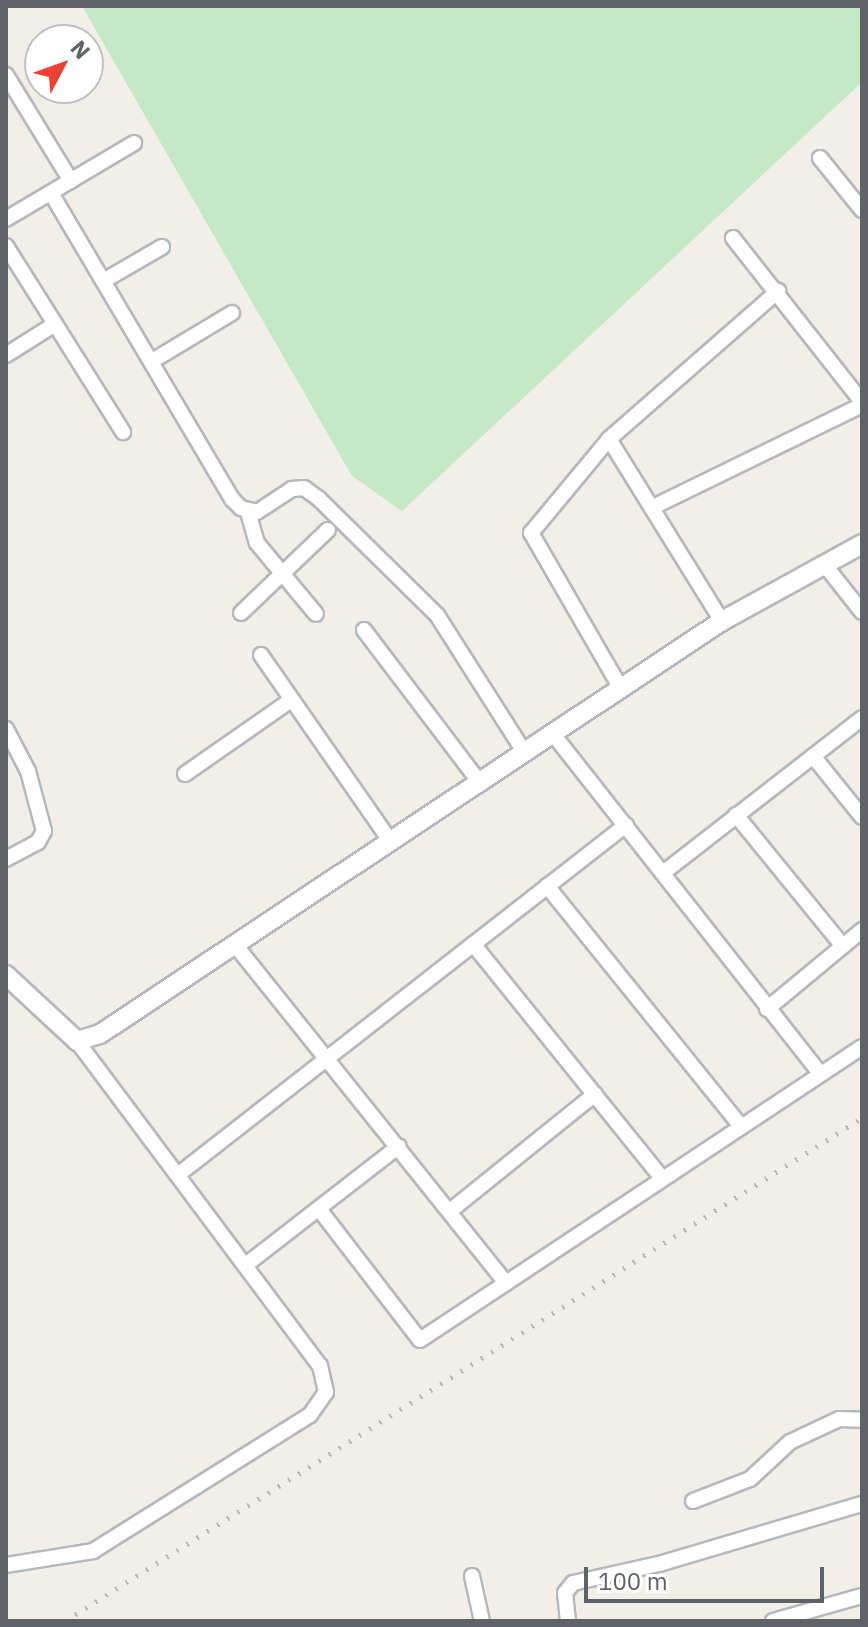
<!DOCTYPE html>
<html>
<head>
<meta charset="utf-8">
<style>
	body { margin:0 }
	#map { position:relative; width:868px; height:1627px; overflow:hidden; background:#f1efe8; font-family:"IBM Plex Sans",sans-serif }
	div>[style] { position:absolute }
	.green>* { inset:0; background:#c5e8c5 }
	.roads { filter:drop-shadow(2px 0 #b5b8bc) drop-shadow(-2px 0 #b5b8bc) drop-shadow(0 2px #b5b8bc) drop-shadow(0 -2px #b5b8bc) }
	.minor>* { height:14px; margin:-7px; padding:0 7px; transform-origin:7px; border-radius:7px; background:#fff }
	.tertiary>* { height:18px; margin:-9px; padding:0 9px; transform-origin:9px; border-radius:9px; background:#fff }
	.rail>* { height:5px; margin-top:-2.5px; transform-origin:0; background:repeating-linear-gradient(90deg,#b6b7b8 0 2px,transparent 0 12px) }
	span { translate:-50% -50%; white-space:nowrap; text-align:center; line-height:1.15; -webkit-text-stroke:8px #fff; paint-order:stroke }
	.frame { position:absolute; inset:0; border:8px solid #5f6368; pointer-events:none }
	.north { position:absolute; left:24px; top:24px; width:80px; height:80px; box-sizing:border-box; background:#fff; border:2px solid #bfc1c3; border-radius:50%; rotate:49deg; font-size:22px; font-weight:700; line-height:32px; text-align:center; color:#5f6368 }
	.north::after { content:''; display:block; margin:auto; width:28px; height:36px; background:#ea4335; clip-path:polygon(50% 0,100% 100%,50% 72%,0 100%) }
	.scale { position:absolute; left:584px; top:1567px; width:240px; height:36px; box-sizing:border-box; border:4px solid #5f6368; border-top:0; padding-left:10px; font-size:24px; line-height:28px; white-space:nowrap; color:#5f6368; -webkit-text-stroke:6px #fff; paint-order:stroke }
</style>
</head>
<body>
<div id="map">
	<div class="green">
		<div style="clip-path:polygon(82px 6px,862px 6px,862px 82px,402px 511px,352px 476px)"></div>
	</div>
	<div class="roads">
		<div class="minor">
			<div style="left:6px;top:75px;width:124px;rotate:58.5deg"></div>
			<div style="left:820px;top:158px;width:67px;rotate:51.1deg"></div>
			<div style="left:51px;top:193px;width:356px;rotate:59.4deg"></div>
			<div style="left:232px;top:499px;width:13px;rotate:45deg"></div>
			<div style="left:241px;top:508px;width:16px;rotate:14deg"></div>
			<div style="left:257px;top:512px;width:42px;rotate:-33.3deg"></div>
			<div style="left:292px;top:489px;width:12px;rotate:-5deg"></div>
			<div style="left:304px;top:488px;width:19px;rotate:36deg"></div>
			<div style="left:319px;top:499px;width:165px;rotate:44.5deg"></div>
			<div style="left:437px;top:615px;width:160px;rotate:57.5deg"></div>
			<div style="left:6px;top:219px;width:149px;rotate:-30.7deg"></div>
			<div style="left:733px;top:238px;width:209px;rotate:51.8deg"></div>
			<div style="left:6px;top:246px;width:220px;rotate:57.8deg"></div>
			<div style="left:105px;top:280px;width:66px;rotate:-30.1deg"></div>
			<div style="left:6px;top:355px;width:58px;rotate:-32.3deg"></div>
			<div style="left:154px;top:360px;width:91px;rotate:-31.1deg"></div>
			<div style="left:609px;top:439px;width:214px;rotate:58.2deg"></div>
			<div style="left:653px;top:507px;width:233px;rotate:-26deg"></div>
			<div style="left:248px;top:512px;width:32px;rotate:74deg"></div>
			<div style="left:257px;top:543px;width:92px;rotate:50.3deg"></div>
			<div style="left:824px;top:564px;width:61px;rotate:51.6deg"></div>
			<div style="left:241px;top:613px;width:120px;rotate:-43.7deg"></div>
			<div style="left:364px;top:630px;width:187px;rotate:52.8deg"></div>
			<div style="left:261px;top:655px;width:228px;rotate:55.2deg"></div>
			<div style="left:620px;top:687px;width:178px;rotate:-120deg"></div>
			<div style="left:531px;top:533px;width:122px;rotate:-50.3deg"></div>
			<div style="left:609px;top:439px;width:225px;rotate:-41.2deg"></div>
			<div style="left:6px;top:729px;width:47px;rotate:62.4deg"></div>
			<div style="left:28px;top:771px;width:62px;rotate:75.1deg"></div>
			<div style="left:44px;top:831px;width:13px;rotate:119deg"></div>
			<div style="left:38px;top:842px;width:36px;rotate:152deg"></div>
			<div style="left:553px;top:734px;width:432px;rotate:51.8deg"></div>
			<div style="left:813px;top:756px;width:78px;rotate:51.2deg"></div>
			<div style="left:185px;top:774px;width:129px;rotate:-34.9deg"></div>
			<div style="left:736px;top:815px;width:169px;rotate:50.8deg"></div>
			<div style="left:663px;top:873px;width:252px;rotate:-37.9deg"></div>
			<div style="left:547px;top:886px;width:309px;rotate:51.1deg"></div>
			<div style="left:473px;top:944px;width:301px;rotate:51.1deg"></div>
			<div style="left:236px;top:946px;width:432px;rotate:51.3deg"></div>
			<div style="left:767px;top:1009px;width:124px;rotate:-39.7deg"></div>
			<div style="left:179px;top:1174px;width:567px;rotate:-37.98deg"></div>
			<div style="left:319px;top:1209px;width:165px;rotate:52.4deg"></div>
			<div style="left:420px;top:1340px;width:530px;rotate:-33.54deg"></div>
			<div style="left:450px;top:1211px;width:186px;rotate:-38.9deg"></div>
			<div style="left:247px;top:1264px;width:192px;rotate:-37.8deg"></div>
			<div style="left:693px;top:1501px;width:61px;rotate:-21.1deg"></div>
			<div style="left:750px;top:1479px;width:54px;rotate:-42.8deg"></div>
			<div style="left:790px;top:1442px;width:54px;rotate:-25.1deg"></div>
			<div style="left:839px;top:1419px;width:23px;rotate:2deg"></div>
			<div style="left:6px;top:1565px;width:88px;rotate:-9.1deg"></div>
			<div style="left:93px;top:1551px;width:256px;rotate:-32.1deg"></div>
			<div style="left:310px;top:1415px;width:28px;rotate:-55deg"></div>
			<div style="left:326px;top:1392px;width:27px;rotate:-103deg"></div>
			<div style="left:320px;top:1366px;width:406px;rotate:-126.8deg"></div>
			<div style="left:472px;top:1576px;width:46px;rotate:77.5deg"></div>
			<div style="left:568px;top:1621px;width:28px;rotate:-96deg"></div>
			<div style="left:565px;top:1593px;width:13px;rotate:-51deg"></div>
			<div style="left:573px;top:1583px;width:88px;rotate:-12.5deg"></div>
			<div style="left:659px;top:1564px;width:212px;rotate:-16.5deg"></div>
			<div style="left:773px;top:1621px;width:92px;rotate:-15.7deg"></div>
		</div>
		<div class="tertiary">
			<div style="left:6px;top:975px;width:97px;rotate:42.9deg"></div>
			<div style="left:77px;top:1041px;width:24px;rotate:-17deg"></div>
			<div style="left:100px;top:1034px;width:747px;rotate:-33.58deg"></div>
			<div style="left:722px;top:621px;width:160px;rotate:-28.8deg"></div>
		</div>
	</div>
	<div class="rail">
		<div style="left:65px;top:1621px;width:942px;rotate:-32.26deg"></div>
	</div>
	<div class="frame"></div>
	<div class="north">N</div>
	<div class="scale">100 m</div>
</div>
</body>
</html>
